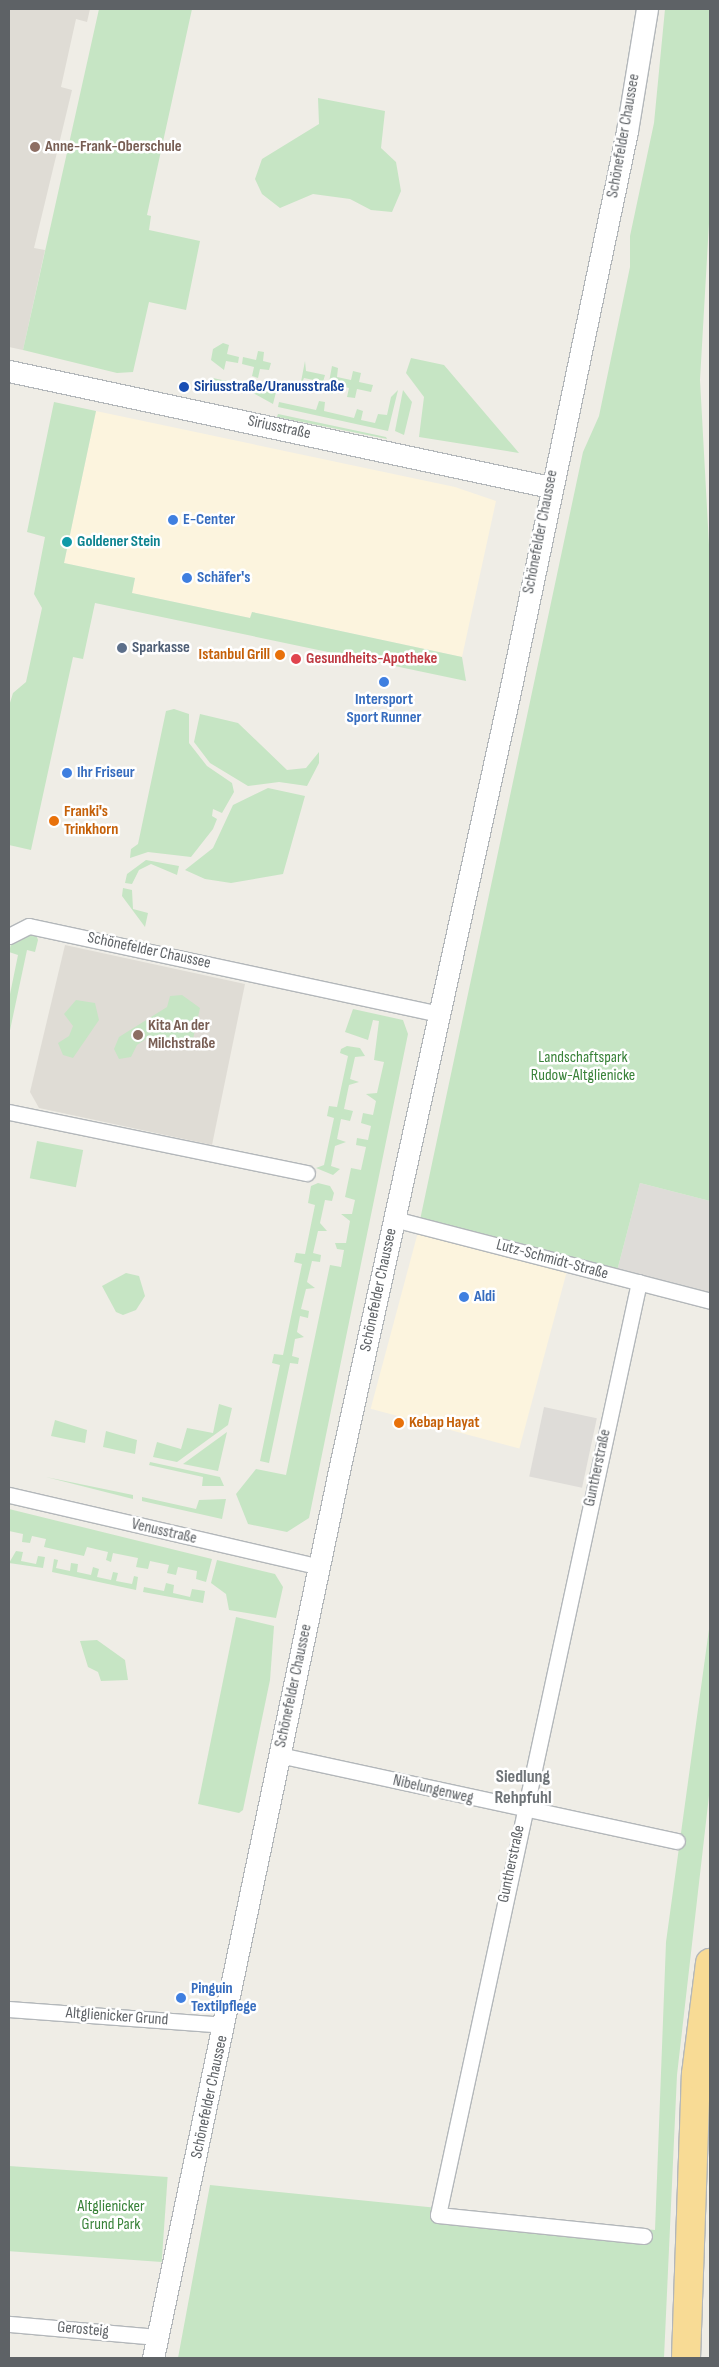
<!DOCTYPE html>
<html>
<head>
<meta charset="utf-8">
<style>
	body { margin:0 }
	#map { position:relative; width:719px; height:2367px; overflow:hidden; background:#efede6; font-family:"Sofia Sans Condensed",sans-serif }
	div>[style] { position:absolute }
	.commercial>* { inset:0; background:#fcf4de; transform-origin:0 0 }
	.industrial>* { inset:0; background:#dedcd8; transform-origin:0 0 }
	.education>* { inset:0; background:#dfdcd5 }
	.green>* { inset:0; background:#c6e5c4; transform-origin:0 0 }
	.roads { filter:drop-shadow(1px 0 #b3b7ba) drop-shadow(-1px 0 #b3b7ba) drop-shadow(0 1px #b3b7ba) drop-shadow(0 -1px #b3b7ba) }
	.street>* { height:15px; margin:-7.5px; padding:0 7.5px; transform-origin:7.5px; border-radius:7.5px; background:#fff }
	.secondary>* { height:21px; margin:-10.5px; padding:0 10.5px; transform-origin:10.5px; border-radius:10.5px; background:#fff }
	.highway>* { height:28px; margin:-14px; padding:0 14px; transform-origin:14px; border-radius:14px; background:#f8db95 }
	.dots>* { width:14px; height:14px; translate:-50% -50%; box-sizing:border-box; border:2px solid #fff; border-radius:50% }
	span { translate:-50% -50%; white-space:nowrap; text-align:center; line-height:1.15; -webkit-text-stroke:5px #fff; paint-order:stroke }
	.street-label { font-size:16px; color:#5e6266 }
	.education-label { font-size:16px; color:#785e54; font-weight:700 }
	.left { translate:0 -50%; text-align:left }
	.transit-label { font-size:16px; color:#164399; font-weight:700 }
	.shop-label { font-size:16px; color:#366cbe; font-weight:700 }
	.culture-label { font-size:16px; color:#0d838f; font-weight:700 }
	.service-label { font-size:16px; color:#4e5e75; font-weight:700 }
	.food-label { font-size:16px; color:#c56008; font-weight:700 }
	.right { translate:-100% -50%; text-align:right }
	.health-label { font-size:16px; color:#be3a42; font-weight:700 }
	.park-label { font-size:16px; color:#398239 }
	.neighbourhood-label { font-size:18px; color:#6f7478; font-weight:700 }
	.frame { position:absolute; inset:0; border:10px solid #5e6266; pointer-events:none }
</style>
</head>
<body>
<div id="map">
	<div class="commercial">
		<div style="clip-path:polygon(96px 411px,455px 487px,496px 501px,462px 657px,252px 612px,250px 618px,132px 593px,135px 578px,64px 563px)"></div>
		<div style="left:418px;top:1232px;width:154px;height:183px;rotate:15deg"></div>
	</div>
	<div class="industrial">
		<div style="clip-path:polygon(640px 1183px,710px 1201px,710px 1294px,617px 1271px)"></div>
		<div style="left:544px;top:1407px;width:54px;height:71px;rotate:12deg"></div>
	</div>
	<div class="education">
		<div style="clip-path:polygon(9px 9px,90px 9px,87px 22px,76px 19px,61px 87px,72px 90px,34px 248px,45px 250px,23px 350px,9px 347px)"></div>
		<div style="clip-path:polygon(65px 945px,245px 984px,212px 1145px,39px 1108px,30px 1092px)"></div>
	</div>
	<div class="green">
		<div style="clip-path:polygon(99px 9px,192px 9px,147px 215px,151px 216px,149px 230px,200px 241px,186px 310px,149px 302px,133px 372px,117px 373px,23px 350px)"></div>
		<div style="clip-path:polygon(665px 9px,710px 9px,710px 206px,700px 380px,710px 563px,710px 1201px,640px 1183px,617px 1271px,420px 1220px,583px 452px,599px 416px,630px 267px,630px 236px,654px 123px)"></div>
		<div style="clip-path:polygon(318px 98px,385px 111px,381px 148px,396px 162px,401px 191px,392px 212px,371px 210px,350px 199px,313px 194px,280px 208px,262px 194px,255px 179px,262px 159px,319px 124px)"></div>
		<div style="clip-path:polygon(223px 343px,229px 345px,227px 354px,239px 357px,238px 363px,226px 361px,224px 370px,211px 360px,213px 349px)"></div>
		<div style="clip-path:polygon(258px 351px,264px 352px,263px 361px,271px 363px,269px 370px,260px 369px,258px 378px,252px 376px,254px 367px,242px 364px,243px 357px,256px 360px)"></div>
		<div style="clip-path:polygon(411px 358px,444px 365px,519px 453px,419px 437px,424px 397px,406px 373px)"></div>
		<div style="clip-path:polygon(305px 361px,306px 371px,325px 375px,323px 382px,304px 378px,300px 387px)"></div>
		<div style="clip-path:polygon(332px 366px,338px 368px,337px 377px,351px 380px,353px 371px,361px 373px,359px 382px,373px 385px,371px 392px,357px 389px,355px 398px,347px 397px,349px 388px,335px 384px,333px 394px,327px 393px)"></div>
		<div style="clip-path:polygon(213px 378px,276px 392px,273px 404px,246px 389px,212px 382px)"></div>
		<div style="clip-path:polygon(398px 390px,388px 431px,278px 407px,279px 402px,316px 410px,319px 401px,325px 402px,324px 411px,354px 418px,357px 409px,363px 411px,361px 420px,375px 423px,378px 414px,387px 415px,391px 397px)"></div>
		<div style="clip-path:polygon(403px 390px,412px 402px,404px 435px,395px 431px)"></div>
		<div style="clip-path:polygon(54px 402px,96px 411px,64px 563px,135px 578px,132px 593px,250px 618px,252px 612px,462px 657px,466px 681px,95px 603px,83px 659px,73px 657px,31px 850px,9px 845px,9px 706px,13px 693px,26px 682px,42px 608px,34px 594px,45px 537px,27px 532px)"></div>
		<div style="clip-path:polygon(278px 414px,386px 437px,387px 439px,277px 417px)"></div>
		<div style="clip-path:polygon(174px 709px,189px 714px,189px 743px,207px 766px,232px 783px,234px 792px,222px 813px,213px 809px,212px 816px,217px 819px,213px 829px,191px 857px,148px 852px,130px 858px,131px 849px,138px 844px,166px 711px)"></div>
		<div style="clip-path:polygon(200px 714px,238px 723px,287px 770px,306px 768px,319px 752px,319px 763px,307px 786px,279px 782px,248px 786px,210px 763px,194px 742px)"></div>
		<div style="clip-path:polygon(268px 788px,305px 796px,283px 874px,231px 883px,205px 879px,185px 870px,213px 848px,233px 805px)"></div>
		<div style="clip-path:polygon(146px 860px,179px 866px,177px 875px,151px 864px,139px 870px,132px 884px,125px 883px,127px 874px)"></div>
		<div style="clip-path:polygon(123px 888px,132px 890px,133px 909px,148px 913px,145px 927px,122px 896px)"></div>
		<div style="clip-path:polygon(21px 932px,36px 934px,38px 940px,35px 952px,27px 950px,9px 1035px,9px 999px,18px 955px,9px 952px,12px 940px)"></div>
		<div style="clip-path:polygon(182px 995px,200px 1008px,193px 1039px,176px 1043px,149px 1037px,137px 1045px,131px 1057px,119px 1059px,114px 1049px,119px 1037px,167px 1007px,170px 996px)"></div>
		<div style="clip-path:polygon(76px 1000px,95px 1003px,99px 1020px,73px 1058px,63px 1055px,58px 1043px,69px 1036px,73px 1026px,64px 1014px)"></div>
		<div style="clip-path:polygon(353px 1009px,403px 1020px,408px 1034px,309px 1518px,287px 1532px,248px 1524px,236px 1494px,256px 1469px,286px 1475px,330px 1265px,341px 1267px,344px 1250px,337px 1249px,335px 1243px,346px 1243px,350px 1221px,341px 1214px,352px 1214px,355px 1200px,345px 1197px,351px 1168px,361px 1170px,366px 1147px,356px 1145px,357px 1138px,368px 1140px,371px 1126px,361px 1123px,363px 1113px,373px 1115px,376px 1101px,366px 1094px,377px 1093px,384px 1062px,374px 1060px,379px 1021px,373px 1020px,368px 1040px,345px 1032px)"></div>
		<div style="clip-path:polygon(347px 1046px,360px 1048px,365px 1056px,355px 1057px,350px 1079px,359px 1082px,349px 1085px,344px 1109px,353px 1111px,350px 1121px,341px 1119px,337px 1139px,346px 1142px,335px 1146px,331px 1166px,340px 1169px,333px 1175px,316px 1168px,324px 1165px,334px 1118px,327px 1116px,329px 1106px,337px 1107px,348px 1056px,340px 1053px,341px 1049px)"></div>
		<div style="left:37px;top:1141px;width:47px;height:38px;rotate:11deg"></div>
		<div style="clip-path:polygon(318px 1183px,330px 1186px,334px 1193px,332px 1201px,325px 1200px,320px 1223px,327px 1231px,318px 1231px,313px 1253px,321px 1255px,320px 1262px,312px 1261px,307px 1282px,315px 1288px,306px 1289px,301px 1309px,309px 1311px,308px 1318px,300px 1316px,297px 1332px,304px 1337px,295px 1339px,292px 1356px,299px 1358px,298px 1364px,290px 1363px,269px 1463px,260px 1461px,280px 1365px,272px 1363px,274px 1354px,283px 1355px,302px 1264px,294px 1262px,296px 1253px,305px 1254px,315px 1205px,308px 1203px,311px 1186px)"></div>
		<div style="clip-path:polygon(126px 1273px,139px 1276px,145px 1296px,136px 1310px,123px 1315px,116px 1312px,102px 1286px)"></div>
		<div style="clip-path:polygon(219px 1404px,232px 1408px,228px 1425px,177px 1462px,153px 1457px,157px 1442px,181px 1449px,187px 1428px,213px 1433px)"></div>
		<div style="clip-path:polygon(55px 1420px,87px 1430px,85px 1443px,51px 1436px)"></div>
		<div style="clip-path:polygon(106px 1431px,137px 1440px,135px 1454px,103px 1447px)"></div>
		<div style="clip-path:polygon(227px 1432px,218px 1471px,183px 1464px)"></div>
		<div style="clip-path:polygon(150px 1462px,220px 1477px,224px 1486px,202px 1486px,203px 1477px,149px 1465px)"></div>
		<div style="clip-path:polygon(46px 1477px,133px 1495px,133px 1499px)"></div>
		<div style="clip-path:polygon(142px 1497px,196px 1509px,199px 1500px,226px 1499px,222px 1519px,142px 1501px)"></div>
		<div style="clip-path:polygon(9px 1509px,212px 1559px,206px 1582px,196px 1579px,197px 1571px,178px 1567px,176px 1575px,167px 1573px,169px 1565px,150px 1561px,148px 1569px,136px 1567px,138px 1558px,113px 1553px,111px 1562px,106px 1560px,108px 1552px,87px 1547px,84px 1556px,44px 1547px,46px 1539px,32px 1536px,30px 1543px,22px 1542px,23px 1534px,9px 1531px)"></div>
		<div style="clip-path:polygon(16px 1551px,23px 1552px,21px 1561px,36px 1564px,38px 1556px,45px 1557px,43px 1568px,9px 1563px)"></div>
		<div style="clip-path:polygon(54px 1559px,58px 1560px,56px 1568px,70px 1571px,71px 1563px,78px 1564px,77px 1572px,91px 1575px,93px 1567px,99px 1569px,97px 1577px,111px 1580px,113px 1572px,118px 1573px,116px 1581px,132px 1584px,134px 1576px,138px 1577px,136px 1590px,52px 1572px)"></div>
		<div style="clip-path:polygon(217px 1560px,275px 1574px,283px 1587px,276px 1618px,229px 1610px,226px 1594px,211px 1583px)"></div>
		<div style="clip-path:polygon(166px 1583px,174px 1585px,173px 1593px,190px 1597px,192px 1589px,205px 1591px,203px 1603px,143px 1592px,144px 1587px,164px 1591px)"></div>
		<div style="clip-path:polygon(236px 1617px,274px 1626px,270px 1680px,243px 1810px,239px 1813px,198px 1804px)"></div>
		<div style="clip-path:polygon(710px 1622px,710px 1787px,677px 2075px,664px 2358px,178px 2358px,210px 2185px,655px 2230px,666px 1942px)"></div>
		<div style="clip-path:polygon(97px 1640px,125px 1660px,128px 1680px,101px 1681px,98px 1672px,88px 1667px,80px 1641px)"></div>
		<div style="left:9px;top:2166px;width:159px;height:85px;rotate:4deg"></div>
	</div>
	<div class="roads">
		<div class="street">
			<div style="left:9px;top:936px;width:22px;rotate:-27deg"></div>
			<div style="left:29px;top:926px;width:418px;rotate:12.1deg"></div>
			<div style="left:9px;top:1112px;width:304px;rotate:11.6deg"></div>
			<div style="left:394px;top:1219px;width:326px;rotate:14.5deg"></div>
			<div style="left:639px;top:1282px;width:954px;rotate:102.16deg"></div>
			<div style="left:438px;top:2215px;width:207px;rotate:5.8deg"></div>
			<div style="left:9px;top:1495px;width:319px;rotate:13deg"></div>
			<div style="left:279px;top:1755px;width:407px;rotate:12.2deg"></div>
			<div style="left:9px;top:2009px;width:217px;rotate:4.2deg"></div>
			<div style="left:9px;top:2324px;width:150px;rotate:5deg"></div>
		</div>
		<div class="secondary">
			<div style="left:9px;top:371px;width:553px;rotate:12.1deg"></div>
			<div style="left:153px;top:2358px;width:911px;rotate:-78.16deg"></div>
			<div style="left:340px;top:1466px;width:788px;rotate:-77.62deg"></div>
			<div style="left:509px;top:696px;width:577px;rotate:-78.2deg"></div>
			<div style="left:627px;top:131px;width:124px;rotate:-80.7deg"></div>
		</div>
		<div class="highway">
			<div style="left:686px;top:2358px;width:284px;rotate:-88deg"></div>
			<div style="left:696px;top:2074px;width:112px;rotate:-82.8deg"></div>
		</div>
	</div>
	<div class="dots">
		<div style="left:35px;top:147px;background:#8d6e63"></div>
		<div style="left:184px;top:387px;background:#1a4fb4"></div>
		<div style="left:173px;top:520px;background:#3f7fe0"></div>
		<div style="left:67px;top:542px;background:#0f9aa8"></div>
		<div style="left:187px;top:578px;background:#3f7fe0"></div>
		<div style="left:122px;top:648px;background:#5c6f8a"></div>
		<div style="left:280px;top:655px;background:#e8710a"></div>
		<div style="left:296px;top:659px;background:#e0444e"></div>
		<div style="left:384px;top:682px;background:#3f7fe0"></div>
		<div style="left:67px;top:773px;background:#3f7fe0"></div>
		<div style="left:54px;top:821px;background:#e8710a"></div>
		<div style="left:138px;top:1035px;background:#8d6e63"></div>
		<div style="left:464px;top:1297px;background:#3f7fe0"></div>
		<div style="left:399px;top:1423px;background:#e8710a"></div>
		<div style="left:181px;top:1998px;background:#3f7fe0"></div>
	</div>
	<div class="street-label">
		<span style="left:624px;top:136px;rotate:-80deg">Schönefelder Chaussee</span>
		<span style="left:279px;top:428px;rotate:12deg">Siriusstraße</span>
		<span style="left:541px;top:532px;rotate:-79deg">Schönefelder Chaussee</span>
		<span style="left:149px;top:951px;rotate:12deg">Schönefelder Chaussee</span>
		<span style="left:552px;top:1260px;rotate:15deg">Lutz-Schmidt-Straße</span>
		<span style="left:379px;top:1290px;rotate:-78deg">Schönefelder Chaussee</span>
		<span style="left:598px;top:1468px;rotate:-78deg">Guntherstraße</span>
		<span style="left:164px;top:1532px;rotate:13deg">Venusstraße</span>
		<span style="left:294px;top:1686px;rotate:-78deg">Schönefelder Chaussee</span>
		<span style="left:433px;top:1790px;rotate:13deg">Nibelungenweg</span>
		<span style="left:512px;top:1864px;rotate:-78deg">Guntherstraße</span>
		<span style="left:117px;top:2017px;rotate:4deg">Altglienicker Grund</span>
		<span style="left:210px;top:2097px;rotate:-78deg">Schönefelder Chaussee</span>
		<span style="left:83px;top:2330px;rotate:5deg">Gerosteig</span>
	</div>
	<div class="education-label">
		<span class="left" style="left:45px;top:147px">Anne-Frank-Oberschule</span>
		<span class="left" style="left:148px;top:1035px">Kita An der<br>Milchstraße</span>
	</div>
	<div class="transit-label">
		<span class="left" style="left:194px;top:387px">Siriusstraße/Uranusstraße</span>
	</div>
	<div class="shop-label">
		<span class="left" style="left:183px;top:520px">E-Center</span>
		<span class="left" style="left:197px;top:578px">Schäfer's</span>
		<span style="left:384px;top:709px">Intersport<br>Sport Runner</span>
		<span class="left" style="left:77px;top:773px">Ihr Friseur</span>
		<span class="left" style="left:474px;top:1297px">Aldi</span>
		<span class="left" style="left:191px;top:1998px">Pinguin<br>Textilpflege</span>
	</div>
	<div class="culture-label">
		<span class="left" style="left:77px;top:542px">Goldener Stein</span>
	</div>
	<div class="service-label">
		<span class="left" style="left:132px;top:648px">Sparkasse</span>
	</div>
	<div class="food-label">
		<span class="right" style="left:270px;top:655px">Istanbul Grill</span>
		<span class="left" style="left:64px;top:821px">Franki's<br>Trinkhorn</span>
		<span class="left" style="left:409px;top:1423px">Kebap Hayat</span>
	</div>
	<div class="health-label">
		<span class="left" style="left:306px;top:659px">Gesundheits-Apotheke</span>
	</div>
	<div class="park-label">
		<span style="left:583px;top:1067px">Landschaftspark<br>Rudow-Altglienicke</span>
		<span style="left:111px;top:2216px">Altglienicker<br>Grund Park</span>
	</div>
	<div class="neighbourhood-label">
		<span style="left:523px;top:1788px">Siedlung<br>Rehpfuhl</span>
	</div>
	<div class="frame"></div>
</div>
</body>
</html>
